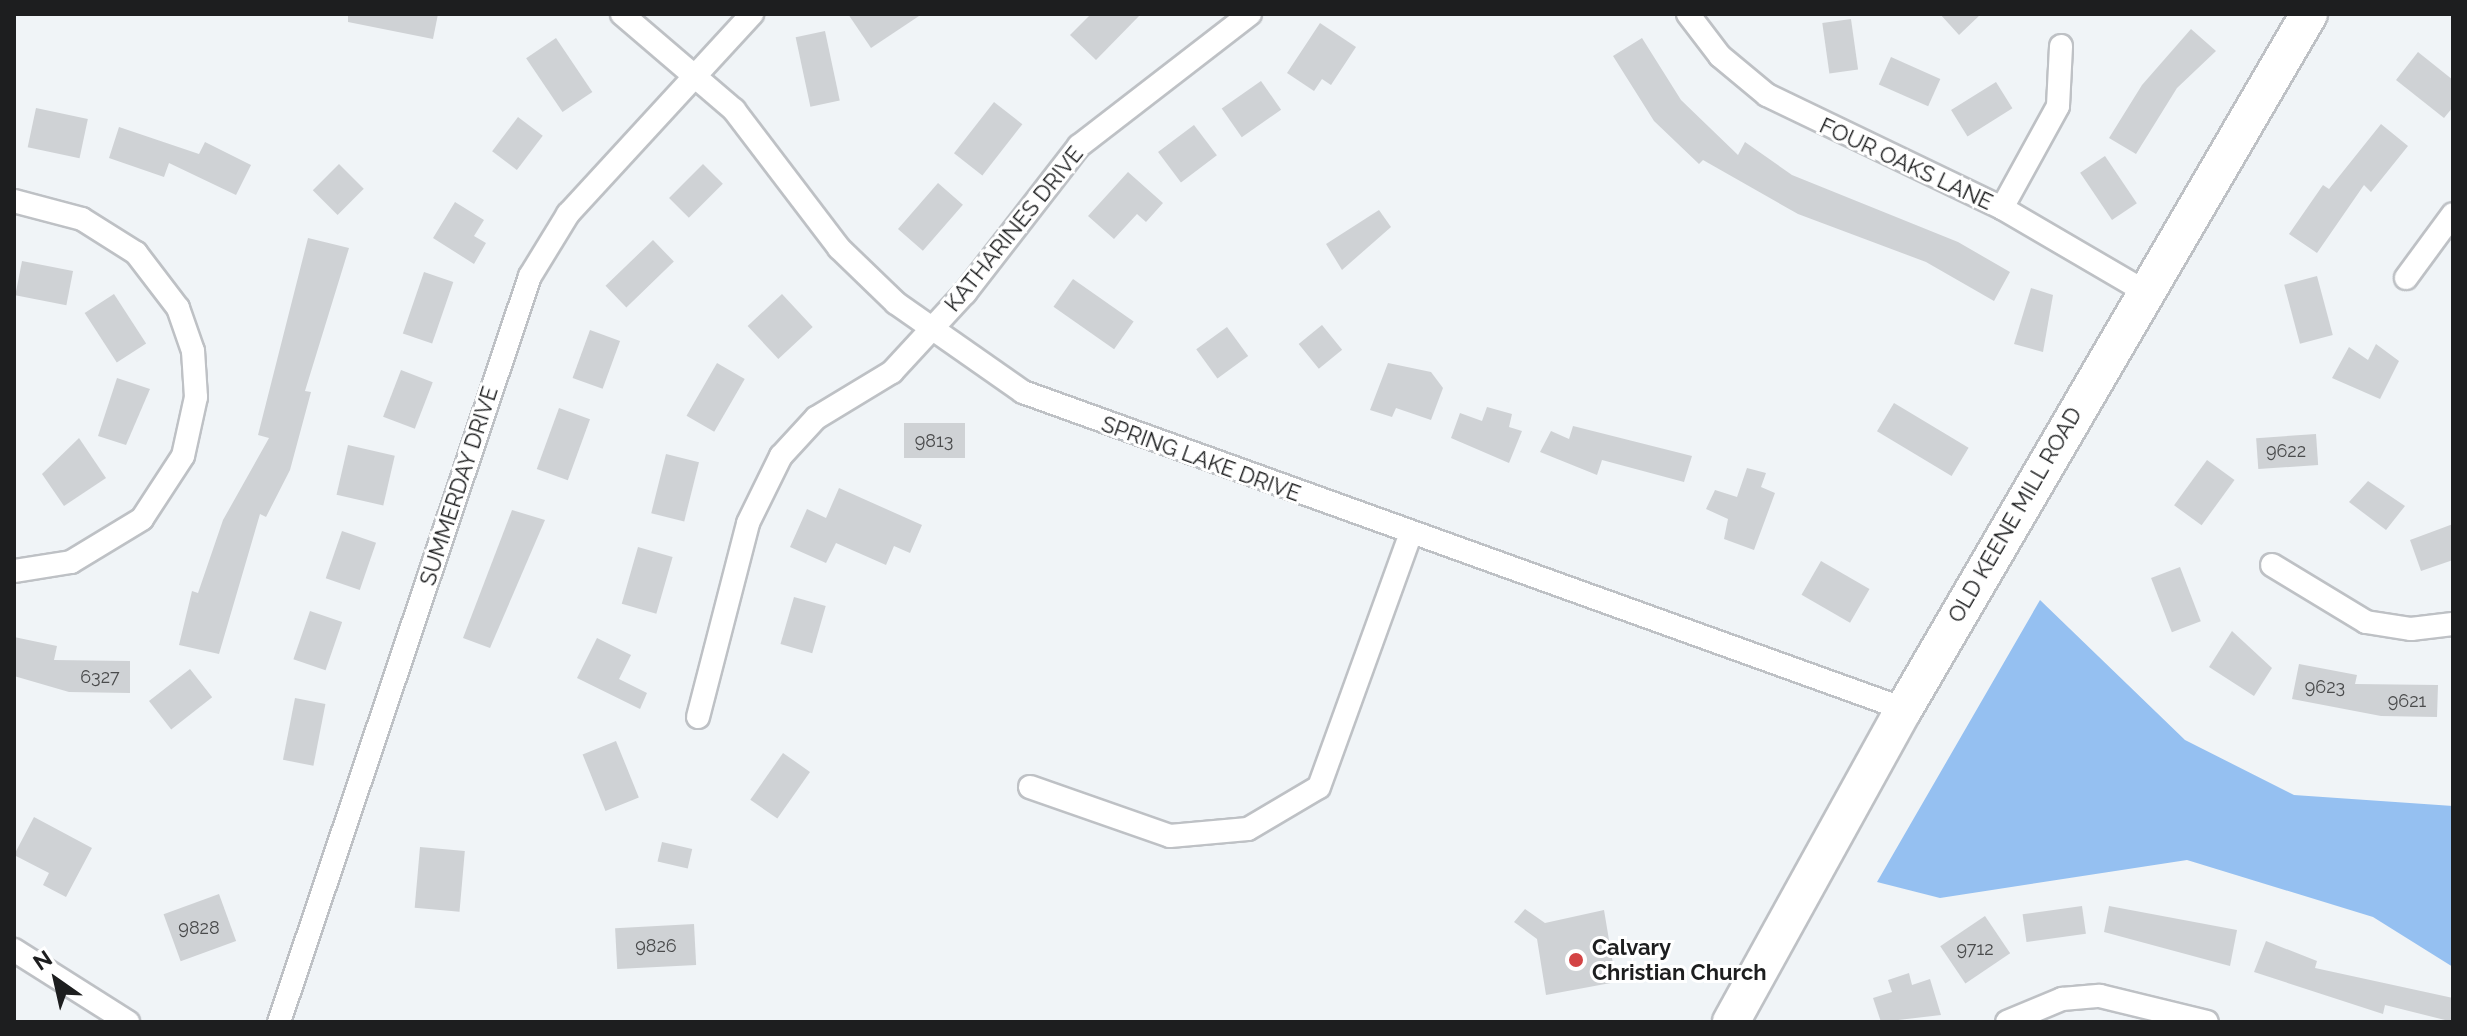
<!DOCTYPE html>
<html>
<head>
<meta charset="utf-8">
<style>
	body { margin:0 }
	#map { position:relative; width:2467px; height:1036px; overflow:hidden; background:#f0f4f7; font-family:Raleway,sans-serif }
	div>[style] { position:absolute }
	.forest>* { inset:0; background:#95c0f1 }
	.building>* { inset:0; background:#cfd2d5; transform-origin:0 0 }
	.roads { filter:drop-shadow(2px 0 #bec1c5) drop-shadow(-2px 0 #bec1c5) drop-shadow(0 2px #bec1c5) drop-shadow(0 -2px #bec1c5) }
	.minor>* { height:22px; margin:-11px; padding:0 11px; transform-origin:11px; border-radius:11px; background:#fff }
	.primary>* { height:36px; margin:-18px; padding:0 18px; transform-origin:18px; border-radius:18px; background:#fff }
	.dots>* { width:22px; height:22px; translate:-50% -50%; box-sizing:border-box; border:4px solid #fff; border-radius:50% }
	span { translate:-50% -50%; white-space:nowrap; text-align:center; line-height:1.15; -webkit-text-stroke:6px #fff; paint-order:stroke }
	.number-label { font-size:18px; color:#4a4b4c }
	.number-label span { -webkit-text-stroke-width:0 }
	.street-label { font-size:22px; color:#1d1e1f }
	.poi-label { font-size:22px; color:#1d1e1f; font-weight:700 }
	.left { translate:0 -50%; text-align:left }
	.frame { position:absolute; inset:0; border:16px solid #1d1e1f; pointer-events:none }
	.north { position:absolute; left:16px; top:940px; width:80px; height:80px; -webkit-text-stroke:6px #fff; paint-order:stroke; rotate:326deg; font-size:22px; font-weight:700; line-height:32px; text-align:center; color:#1d1e1f }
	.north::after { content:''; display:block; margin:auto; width:28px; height:36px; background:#1d1e1f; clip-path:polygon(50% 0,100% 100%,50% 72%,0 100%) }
</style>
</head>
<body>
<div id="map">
	<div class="forest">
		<div style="clip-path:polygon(2040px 600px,2185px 740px,2294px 795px,2453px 806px,2453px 967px,2373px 917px,2187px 860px,1940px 898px,1877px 882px)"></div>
	</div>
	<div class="building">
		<div style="clip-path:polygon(348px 14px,438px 14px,433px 39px,348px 22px)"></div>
		<div style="clip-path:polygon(848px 14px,922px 14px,871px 48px)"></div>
		<div style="clip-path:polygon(1091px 14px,1141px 14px,1096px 60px,1070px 35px)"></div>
		<div style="clip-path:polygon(1940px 14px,1981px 14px,1959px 35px)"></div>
		<div style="left:1851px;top:19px;width:51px;height:29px;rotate:82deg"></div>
		<div style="clip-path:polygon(1320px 23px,1356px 47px,1331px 85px,1322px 79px,1314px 91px,1287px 73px)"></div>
		<div style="clip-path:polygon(2191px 29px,2216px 51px,2177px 88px,2136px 154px,2109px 138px,2142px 85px)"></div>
		<div style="left:825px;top:31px;width:71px;height:30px;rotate:78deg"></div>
		<div style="left:556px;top:38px;width:65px;height:36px;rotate:56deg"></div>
		<div style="clip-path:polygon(1642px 38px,1681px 100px,1738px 155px,1745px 142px,1792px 175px,1958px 242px,2010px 272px,1994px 301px,1926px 262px,1798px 214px,1703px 160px,1699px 164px,1654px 121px,1613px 56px)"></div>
		<div style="clip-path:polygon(2418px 52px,2453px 80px,2453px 107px,2444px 118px,2396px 80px)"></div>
		<div style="left:1891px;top:57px;width:54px;height:30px;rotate:24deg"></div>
		<div style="left:1261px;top:81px;width:35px;height:48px;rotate:55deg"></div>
		<div style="left:1996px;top:82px;width:31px;height:53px;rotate:58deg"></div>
		<div style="left:994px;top:102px;width:36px;height:65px;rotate:38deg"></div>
		<div style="left:36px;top:108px;width:53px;height:40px;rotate:12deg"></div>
		<div style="left:518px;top:117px;width:31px;height:43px;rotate:37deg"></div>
		<div style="clip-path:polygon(2381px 124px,2408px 146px,2371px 192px,2364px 185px,2317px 253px,2289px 234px,2323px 185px,2329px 189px)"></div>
		<div style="left:1194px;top:125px;width:38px;height:45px;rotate:53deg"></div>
		<div style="clip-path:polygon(119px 127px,199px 154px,205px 142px,251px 165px,236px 195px,169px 163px,164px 177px,109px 158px)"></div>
		<div style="left:2105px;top:156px;width:57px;height:30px;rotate:56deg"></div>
		<div style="left:339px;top:164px;width:35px;height:37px;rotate:45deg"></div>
		<div style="left:703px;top:164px;width:28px;height:48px;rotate:45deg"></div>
		<div style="clip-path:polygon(1128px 172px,1163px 203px,1146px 222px,1137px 214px,1114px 239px,1088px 216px)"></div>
		<div style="left:938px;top:183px;width:33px;height:61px;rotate:41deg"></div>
		<div style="clip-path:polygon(455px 202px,484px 220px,474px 236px,486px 243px,474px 264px,433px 238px)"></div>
		<div style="clip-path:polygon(1379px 210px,1391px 227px,1342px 270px,1326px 244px)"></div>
		<div style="clip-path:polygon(308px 238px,349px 248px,305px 391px,311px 392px,290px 470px,266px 517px,260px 514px,219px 654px,179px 645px,192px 591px,198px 593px,223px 520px,269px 438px,258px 435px)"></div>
		<div style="left:653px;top:240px;width:30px;height:66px;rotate:46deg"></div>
		<div style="left:22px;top:261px;width:52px;height:35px;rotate:11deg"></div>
		<div style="left:424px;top:272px;width:31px;height:65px;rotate:19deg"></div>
		<div style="left:2317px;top:276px;width:61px;height:34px;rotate:75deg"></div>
		<div style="left:1073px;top:279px;width:74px;height:34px;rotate:35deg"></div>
		<div style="clip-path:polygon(2031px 288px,2053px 295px,2043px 352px,2014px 344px)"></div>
		<div style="left:114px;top:294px;width:59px;height:35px;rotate:57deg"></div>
		<div style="left:782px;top:294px;width:45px;height:47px;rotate:47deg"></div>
		<div style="left:1322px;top:325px;width:32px;height:30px;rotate:51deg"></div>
		<div style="left:1227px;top:327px;width:36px;height:38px;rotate:54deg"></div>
		<div style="left:590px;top:330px;width:32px;height:51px;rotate:20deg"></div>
		<div style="clip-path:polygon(2376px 344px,2399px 361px,2380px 399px,2332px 378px,2349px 347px,2368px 360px)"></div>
		<div style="left:717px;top:363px;width:32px;height:61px;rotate:30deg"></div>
		<div style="clip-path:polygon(1388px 363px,1431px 372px,1443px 388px,1431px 420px,1396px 408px,1392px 417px,1370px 410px)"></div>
		<div style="left:401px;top:370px;width:34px;height:50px;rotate:21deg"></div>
		<div style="clip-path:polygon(117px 378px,150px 389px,126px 445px,98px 436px)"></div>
		<div style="left:1894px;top:403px;width:87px;height:33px;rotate:31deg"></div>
		<div style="clip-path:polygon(1487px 407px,1512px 414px,1509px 427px,1522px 431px,1509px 463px,1451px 438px,1460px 413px,1482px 421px)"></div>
		<div style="left:559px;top:408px;width:33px;height:65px;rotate:20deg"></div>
		<div style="left:965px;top:423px;width:35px;height:61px;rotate:90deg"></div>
		<div style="clip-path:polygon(1573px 426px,1692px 456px,1684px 482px,1602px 460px,1597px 475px,1540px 452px,1551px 431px,1569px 439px)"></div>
		<div style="left:2316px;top:434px;width:31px;height:60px;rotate:86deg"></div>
		<div style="clip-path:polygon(79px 438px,106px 478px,64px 506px,42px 474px)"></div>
		<div style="left:348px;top:445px;width:48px;height:51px;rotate:13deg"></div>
		<div style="left:666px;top:454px;width:34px;height:61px;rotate:14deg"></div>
		<div style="left:2207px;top:460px;width:34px;height:56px;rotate:36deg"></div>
		<div style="clip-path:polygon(1747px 468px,1766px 473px,1761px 487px,1775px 493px,1754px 550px,1724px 539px,1728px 519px,1706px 509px,1715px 490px,1737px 497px)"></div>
		<div style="clip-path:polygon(2368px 481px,2405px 506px,2386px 530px,2349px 502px)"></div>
		<div style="clip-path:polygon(839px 488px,922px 525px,910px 553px,894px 546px,886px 565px,836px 543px,826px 563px,790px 547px,807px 509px,826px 518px)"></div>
		<div style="clip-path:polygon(512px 510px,545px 520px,490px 648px,463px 638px)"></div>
		<div style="clip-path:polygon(2453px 524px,2453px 560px,2421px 571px,2410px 540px)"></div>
		<div style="left:342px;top:531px;width:36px;height:50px;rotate:19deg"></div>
		<div style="left:638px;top:547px;width:36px;height:59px;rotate:16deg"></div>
		<div style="left:1821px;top:561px;width:56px;height:39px;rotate:30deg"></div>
		<div style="left:2180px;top:567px;width:58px;height:31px;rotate:69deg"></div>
		<div style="left:794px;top:597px;width:33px;height:49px;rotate:16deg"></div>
		<div style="left:310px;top:611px;width:34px;height:51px;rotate:19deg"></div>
		<div style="clip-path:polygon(2232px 631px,2272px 668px,2254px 696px,2209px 667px)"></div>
		<div style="clip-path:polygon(14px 637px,57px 646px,54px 660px,130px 661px,130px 693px,69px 692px,14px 676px)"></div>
		<div style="clip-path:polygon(597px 638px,631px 655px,619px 679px,647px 693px,640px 709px,577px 678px)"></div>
		<div style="clip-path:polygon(2299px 664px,2357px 675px,2355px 684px,2438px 685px,2437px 717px,2381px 716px,2292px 699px)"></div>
		<div style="left:190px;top:669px;width:36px;height:52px;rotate:52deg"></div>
		<div style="left:295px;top:698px;width:31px;height:63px;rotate:11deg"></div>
		<div style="left:616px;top:741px;width:61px;height:36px;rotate:68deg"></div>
		<div style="left:783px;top:753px;width:33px;height:57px;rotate:35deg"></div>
		<div style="clip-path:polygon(34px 817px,92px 848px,66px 897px,43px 885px,49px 873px,14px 855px)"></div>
		<div style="left:662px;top:842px;width:31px;height:20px;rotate:13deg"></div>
		<div style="left:420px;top:847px;width:45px;height:61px;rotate:5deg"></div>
		<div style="left:219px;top:894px;width:50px;height:59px;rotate:70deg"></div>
		<div style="left:2082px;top:906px;width:28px;height:60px;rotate:82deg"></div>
		<div style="clip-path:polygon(2109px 906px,2237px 930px,2230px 966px,2104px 932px)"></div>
		<div style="clip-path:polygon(1525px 909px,1545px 923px,1604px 910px,1616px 982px,1546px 995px,1537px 939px,1514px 922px)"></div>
		<div style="left:1985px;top:916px;width:45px;height:54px;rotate:56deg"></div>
		<div style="left:694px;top:924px;width:41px;height:79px;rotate:87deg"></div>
		<div style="clip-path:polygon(2266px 941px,2317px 961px,2315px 968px,2453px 998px,2453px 1022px,2385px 1005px,2383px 1014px,2254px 972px)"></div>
		<div style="clip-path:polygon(1909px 973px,1912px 985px,1930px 979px,1941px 1015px,1881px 1022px,1873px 998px,1892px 992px,1888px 980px)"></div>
	</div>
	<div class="roads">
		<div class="minor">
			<div style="left:622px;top:14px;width:148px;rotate:40.6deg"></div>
			<div style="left:734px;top:110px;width:173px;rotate:52.7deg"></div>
			<div style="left:839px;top:248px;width:79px;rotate:44deg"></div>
			<div style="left:896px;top:303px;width:155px;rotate:35deg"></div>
			<div style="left:1023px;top:392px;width:936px;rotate:19.79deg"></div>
			<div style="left:1688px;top:14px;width:53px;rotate:52.7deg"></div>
			<div style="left:1720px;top:56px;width:61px;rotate:39.7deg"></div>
			<div style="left:1767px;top:95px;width:261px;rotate:25.7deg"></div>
			<div style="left:2002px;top:208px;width:164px;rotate:30.3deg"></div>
			<div style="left:14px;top:201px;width:70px;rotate:14.8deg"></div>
			<div style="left:82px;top:219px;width:64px;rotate:32.2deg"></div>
			<div style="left:136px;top:253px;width:69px;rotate:52.6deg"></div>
			<div style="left:178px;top:308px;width:46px;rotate:70.8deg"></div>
			<div style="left:193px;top:351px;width:46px;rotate:86.3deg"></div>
			<div style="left:196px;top:397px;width:60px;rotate:102.4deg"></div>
			<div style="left:183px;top:456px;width:75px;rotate:123.1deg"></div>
			<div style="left:142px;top:519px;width:83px;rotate:148.8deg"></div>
			<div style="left:71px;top:562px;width:58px;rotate:171deg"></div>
			<div style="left:2002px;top:208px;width:116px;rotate:-61.2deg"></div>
			<div style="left:2058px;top:106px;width:60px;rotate:-87.1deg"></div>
			<div style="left:2406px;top:278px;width:79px;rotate:-53.7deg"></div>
			<div style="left:2272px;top:565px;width:110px;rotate:31.2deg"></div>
			<div style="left:2366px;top:622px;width:46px;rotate:8.8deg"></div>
			<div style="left:2411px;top:629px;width:42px;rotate:-6.8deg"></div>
			<div style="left:698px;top:717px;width:200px;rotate:-75.5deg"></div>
			<div style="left:748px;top:523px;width:75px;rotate:-63.8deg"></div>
			<div style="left:781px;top:456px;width:52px;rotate:-47.4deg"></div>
			<div style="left:816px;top:418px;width:89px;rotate:-31.2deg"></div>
			<div style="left:892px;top:372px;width:108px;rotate:-47.3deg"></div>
			<div style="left:965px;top:293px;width:186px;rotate:-52.2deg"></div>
			<div style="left:1079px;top:146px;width:216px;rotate:-37.7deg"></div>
			<div style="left:1030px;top:787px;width:148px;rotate:19.3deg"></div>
			<div style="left:1170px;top:836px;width:78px;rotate:-5.1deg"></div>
			<div style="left:1248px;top:829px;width:82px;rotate:-30.6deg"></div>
			<div style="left:1319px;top:787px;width:270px;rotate:-70.1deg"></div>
			<div style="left:14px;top:950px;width:135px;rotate:32.3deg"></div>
			<div style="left:279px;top:1022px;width:787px;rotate:-71.4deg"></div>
			<div style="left:530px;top:276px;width:73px;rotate:-58.5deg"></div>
			<div style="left:568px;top:214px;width:272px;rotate:-47.4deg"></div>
			<div style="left:2007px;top:1022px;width:60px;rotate:-22.7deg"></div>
			<div style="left:2062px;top:999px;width:38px;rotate:-5deg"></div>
			<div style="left:2100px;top:996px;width:110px;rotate:13.7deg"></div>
		</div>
		<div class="primary">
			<div style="left:1731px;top:1022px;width:358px;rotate:-61.1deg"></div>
			<div style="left:1904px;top:709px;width:804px;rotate:-59.77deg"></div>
		</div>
	</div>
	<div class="dots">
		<div style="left:1576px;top:960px;background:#d34344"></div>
	</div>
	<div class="number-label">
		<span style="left:934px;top:441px">9813</span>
		<span style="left:2286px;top:451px">9622</span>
		<span style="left:100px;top:677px">6327</span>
		<span style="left:2325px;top:687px">9623</span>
		<span style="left:2407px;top:701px">9621</span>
		<span style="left:199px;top:928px">9828</span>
		<span style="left:656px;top:946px">9826</span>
		<span style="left:1975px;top:949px">9712</span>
	</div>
	<div class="street-label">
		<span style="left:1906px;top:164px;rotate:25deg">FOUR OAKS LANE</span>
		<span style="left:1014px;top:229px;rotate:-51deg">KATHARINES DRIVE</span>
		<span style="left:1201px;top:459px;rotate:20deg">SPRING LAKE DRIVE</span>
		<span style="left:459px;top:486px;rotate:-72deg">SUMMERDAY DRIVE</span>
		<span style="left:2015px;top:515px;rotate:-60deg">OLD KEENE MILL ROAD</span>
	</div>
	<div class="poi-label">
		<span class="left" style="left:1592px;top:960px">Calvary<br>Christian Church</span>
	</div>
	<div class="frame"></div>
	<div class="north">N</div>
</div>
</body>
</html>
